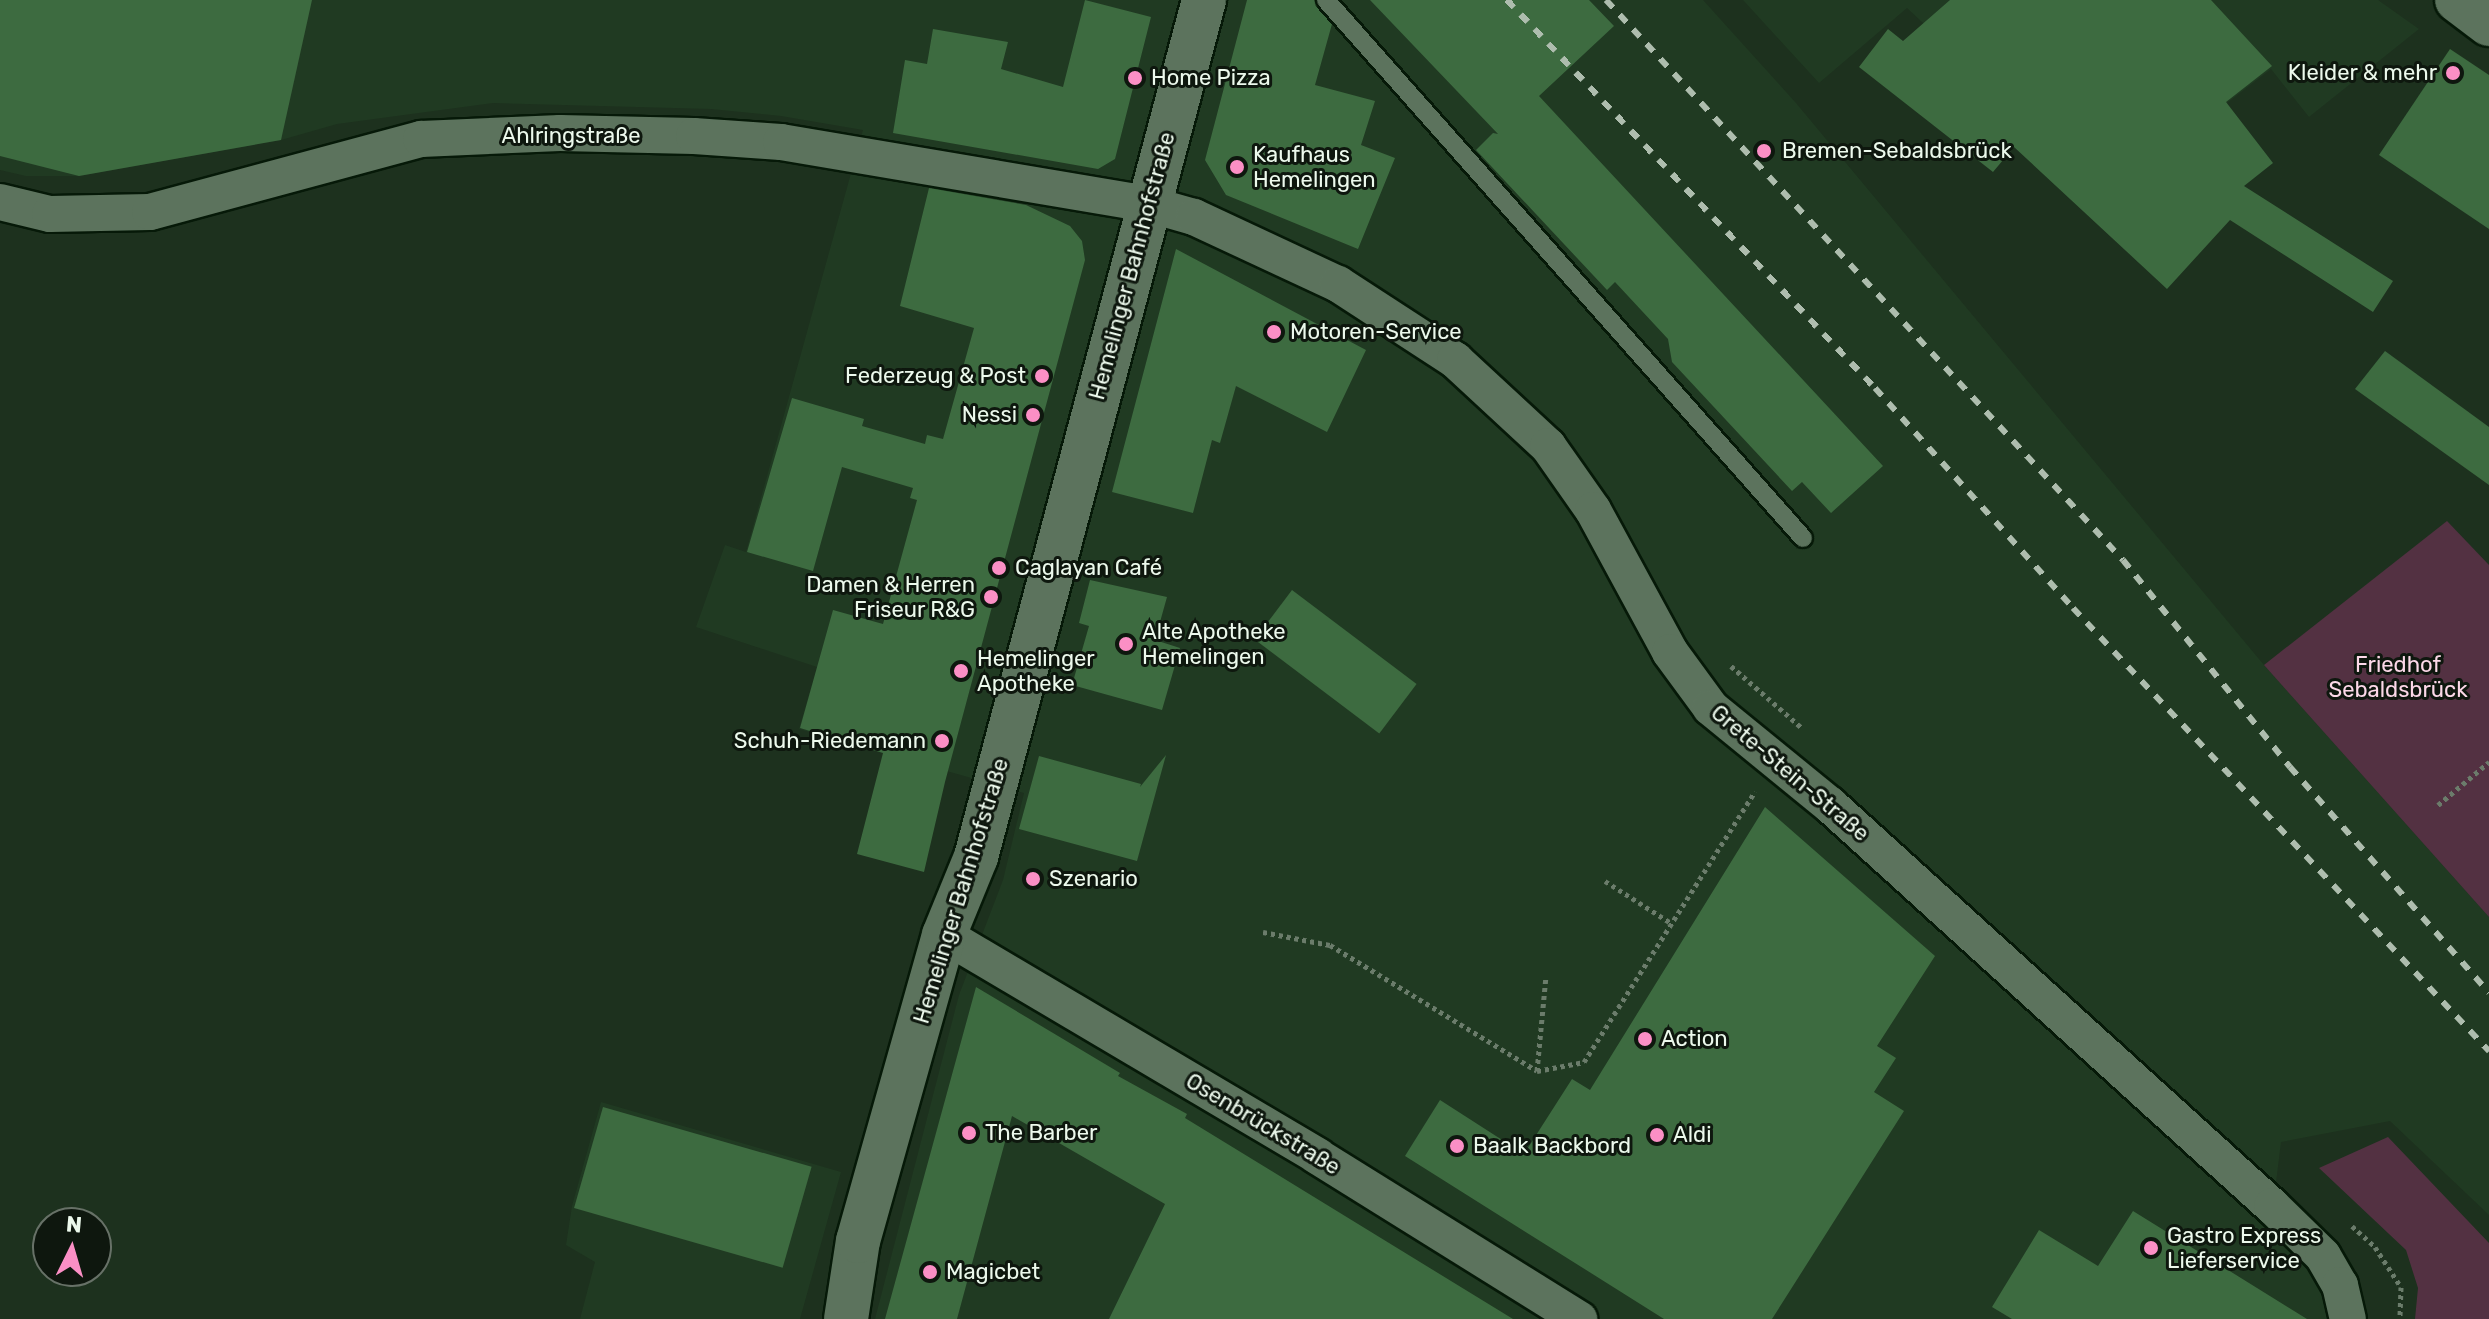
<!DOCTYPE html>
<html>
<head>
<meta charset="utf-8">
<style>
	body { margin:0 }
	#map { position:relative; width:2489px; height:1319px; overflow:hidden; background:#1d311e; font-family:Rubik,sans-serif }
	div>[style] { position:absolute }
	.built>* { inset:0; background:#203a22 }
	.green>* { inset:0; background:#533142 }
	.building>* { inset:0; background:#3d6b40; transform-origin:0 0 }
	.path>* { height:5px; margin-top:-2.5px; transform-origin:0; background:repeating-linear-gradient(90deg,#6b7c6b 0 4px,transparent 0 8px) }
	.roads { filter:drop-shadow(2px 0 #061908) drop-shadow(-2px 0 #061908) drop-shadow(0 2px #061908) drop-shadow(0 -2px #061908) }
	.service>* { height:18px; margin:-9px; padding:0 9px; transform-origin:9px; border-radius:9px; background:#5c735d }
	.minor>* { height:36px; margin:-18px; padding:0 18px; transform-origin:18px; border-radius:18px; background:#5c735d }
	.tertiary>* { height:44px; margin:-22px; padding:0 22px; transform-origin:22px; border-radius:22px; background:#5c735d }
	.secondary>* { height:44px; margin:-22px; padding:0 22px; transform-origin:22px; border-radius:22px; background:#5c735d }
	.rail>* { height:6px; margin-top:-3px; transform-origin:0; background:repeating-linear-gradient(90deg,#aebdae 0 10px,transparent 0 20px) }
	.dots>* { width:22px; height:22px; translate:-50% -50%; box-sizing:border-box; border:4px solid #0e170e; border-radius:50% }
	span { translate:-50% -50%; white-space:nowrap; text-align:center; line-height:1.15; -webkit-text-stroke:6px #0e170e; paint-order:stroke }
	.poi-label { font-size:22px; color:#ecf9ec }
	.right { translate:-100% -50%; text-align:right }
	.left { translate:0 -50%; text-align:left }
	.street-label { font-size:22px; color:#ecf9ec }
	.park-label { font-size:22px; color:#fcd8e8 }
	.north { position:absolute; left:32px; top:1207px; width:80px; height:80px; box-sizing:border-box; background:#0e170e; border:2px solid #677167; border-radius:50%; rotate:5deg; font-size:22px; font-weight:700; line-height:32px; text-align:center; color:#ecf9ec }
	.north::after { content:''; display:block; margin:auto; width:28px; height:36px; background:#fb8fc5; clip-path:polygon(50% 0,100% 100%,50% 72%,0 100%) }
</style>
</head>
<body>
<div id="map">
	<div class="built">
		<div style="clip-path:polygon(0 0,1703px 0,1796px 103px,2264px 665px,2489px 917px,2489px 1215px,2390px 1121px,2281px 1142px,2274px 1199px,2354px 1319px,875px 1319px,959px 995px,1003px 880px,1024px 793px,799px 729px,817px 667px,696px 627px,725px 545px,746px 552px,863px 130px,781px 116px,711px 109px,493px 103px,337px 124px,281px 140px,79px 176px,26px 176px,0 170px)"></div>
		<div style="clip-path:polygon(1743px 0,2378px 0,2419px 29px,2309px 117px,2271px 69px,2148px 164px,2044px 136px,1907px 8px,1819px 83px)"></div>
		<div style="clip-path:polygon(601px 1102px,841px 1172px,800px 1319px,580px 1319px,595px 1262px,566px 1245px,572px 1206px)"></div>
	</div>
	<div class="green">
		<div style="clip-path:polygon(2447px 521px,2489px 565px,2489px 917px,2264px 665px)"></div>
		<div style="clip-path:polygon(2388px 1137px,2489px 1243px,2489px 1319px,2415px 1319px,2418px 1288px,2406px 1250px,2319px 1168px)"></div>
	</div>
	<div class="building">
		<div style="clip-path:polygon(0 0,312px 0,281px 140px,79px 176px,0 156px)"></div>
		<div style="clip-path:polygon(1085px 0,1151px 17px,1115px 159px,1098px 169px,893px 133px,905px 60px,927px 64px,933px 29px,1008px 42px,1001px 69px,1063px 87px)"></div>
		<div style="clip-path:polygon(1247px 0,1314px 0,1332px 24px,1315px 85px,1375px 101px,1361px 145px,1395px 158px,1358px 249px,1226px 195px,1205px 160px)"></div>
		<div style="clip-path:polygon(1370px 0,1589px 0,1614px 26px,1539px 96px,1883px 466px,1831px 513px,1802px 482px,1792px 491px,1672px 362px,1668px 339px,1615px 282px,1607px 290px,1476px 150px,1493px 133px,1498px 134px)"></div>
		<div style="clip-path:polygon(1950px 0,2211px 0,2272px 66px,2226px 102px,2273px 163px,2244px 186px,2393px 281px,2373px 312px,2230px 220px,2167px 289px,2014px 147px,1993px 172px,1859px 67px,1888px 29px,1903px 41px)"></div>
		<div style="clip-path:polygon(2450px 49px,2489px 75px,2489px 229px,2379px 155px)"></div>
		<div style="clip-path:polygon(929px 188px,1026px 205px,1070px 226px,1082px 241px,1085px 260px,945px 782px,924px 872px,857px 854px,883px 753px,800px 728px,833px 610px,883px 624px,917px 500px,910px 498px,913px 488px,842px 467px,813px 571px,747px 552px,792px 398px,864px 419px,862px 426px,925px 444px,927px 435px,943px 439px,974px 328px,900px 306px)"></div>
		<div style="clip-path:polygon(1176px 249px,1366px 350px,1327px 432px,1236px 386px,1220px 443px,1212px 440px,1193px 513px,1112px 492px)"></div>
		<div style="clip-path:polygon(2385px 351px,2489px 427px,2489px 485px,2355px 389px)"></div>
		<div style="clip-path:polygon(1090px 580px,1167px 597px,1155px 640px,1180px 648px,1162px 710px,1072px 685px,1089px 626px,1079px 623px)"></div>
		<div style="left:1292px;top:590px;width:156px;height:62px;rotate:37deg"></div>
		<div style="clip-path:polygon(1166px 755px,1137px 861px,1019px 829px,1039px 756px,1141px 784px,1140px 787px)"></div>
		<div style="clip-path:polygon(1765px 807px,1935px 956px,1877px 1046px,1896px 1058px,1874px 1092px,1904px 1111px,1772px 1319px,1664px 1319px,1405px 1156px,1440px 1100px,1524px 1154px,1572px 1079px,1590px 1090px)"></div>
		<div style="clip-path:polygon(976px 987px,1120px 1073px,1118px 1076px,1187px 1114px,1185px 1118px,1513px 1319px,1109px 1319px,1165px 1204px,1012px 1116px,957px 1319px,885px 1319px)"></div>
		<div style="left:603px;top:1107px;width:217px;height:105px;rotate:16deg"></div>
		<div style="clip-path:polygon(2133px 1211px,2307px 1319px,2012px 1319px,1992px 1307px,2039px 1230px,2098px 1266px)"></div>
	</div>
	<div class="path">
		<div style="left:1731px;top:666px;width:94px;rotate:41.1deg"></div>
		<div style="left:2438px;top:805px;width:67px;rotate:-40.1deg"></div>
		<div style="left:1605px;top:881px;width:78px;rotate:32.5deg"></div>
		<div style="left:1263px;top:932px;width:68px;rotate:11deg"></div>
		<div style="left:1330px;top:945px;width:242px;rotate:31.3deg"></div>
		<div style="left:1537px;top:1071px;width:48px;rotate:-10.8deg"></div>
		<div style="left:1584px;top:1062px;width:320px;rotate:-57.7deg"></div>
		<div style="left:1537px;top:1071px;width:95px;rotate:-84.6deg"></div>
		<div style="left:2352px;top:1226px;width:31px;rotate:42deg"></div>
		<div style="left:2375px;top:1247px;width:48px;rotate:57deg"></div>
		<div style="left:2401px;top:1287px;width:32px;rotate:92deg"></div>
	</div>
	<div class="roads">
		<div class="service">
			<div style="left:1326px;top:0;width:719px;rotate:48.44deg"></div>
		</div>
		<div class="minor">
			<div style="left:0;top:202px;width:51px;rotate:13.5deg"></div>
			<div style="left:50px;top:214px;width:100px;rotate:-1.1deg"></div>
			<div style="left:150px;top:212px;width:281px;rotate:-15.1deg"></div>
			<div style="left:421px;top:139px;width:139px;rotate:-2.5deg"></div>
			<div style="left:560px;top:133px;width:134px;rotate:1.3deg"></div>
			<div style="left:694px;top:136px;width:87px;rotate:3.9deg"></div>
			<div style="left:781px;top:142px;width:372px;rotate:9.6deg"></div>
			<div style="left:1148px;top:204px;width:48px;rotate:15.8deg"></div>
			<div style="left:1194px;top:217px;width:159px;rotate:25deg"></div>
			<div style="left:1338px;top:284px;width:140px;rotate:33deg"></div>
			<div style="left:1455px;top:360px;width:127px;rotate:42.8deg"></div>
			<div style="left:1548px;top:446px;width:78px;rotate:54.9deg"></div>
			<div style="left:1593px;top:510px;width:162px;rotate:61.5deg"></div>
			<div style="left:1670px;top:652px;width:69px;rotate:53.8deg"></div>
			<div style="left:1711px;top:708px;width:154px;rotate:39.2deg"></div>
			<div style="left:1830px;top:805px;width:597px;rotate:42.22deg"></div>
			<div style="left:2272px;top:1206px;width:71px;rotate:44.4deg"></div>
			<div style="left:2323px;top:1256px;width:34px;rotate:60deg"></div>
			<div style="left:2340px;top:1285px;width:35px;rotate:77deg"></div>
			<div style="left:944px;top:935px;width:434px;rotate:30.6deg"></div>
			<div style="left:1317px;top:1156px;width:309px;rotate:31.9deg"></div>
		</div>
		<div class="tertiary">
			<div style="left:846px;top:1319px;width:79px;rotate:-81.3deg"></div>
			<div style="left:858px;top:1241px;width:318px;rotate:-74.3deg"></div>
			<div style="left:944px;top:935px;width:84px;rotate:-67.7deg"></div>
			<div style="left:976px;top:857px;width:887px;rotate:-75.1deg"></div>
		</div>
		<div class="secondary">
			<div style="left:2457px;top:0;width:40px;rotate:37deg"></div>
		</div>
	</div>
	<div class="rail">
		<div style="left:1507px;top:0;width:535px;rotate:46.52deg"></div>
		<div style="left:1875px;top:388px;width:296px;rotate:48deg"></div>
		<div style="left:2073px;top:608px;width:608px;rotate:46.8deg"></div>
		<div style="left:1606px;top:0;width:762px;rotate:47.29deg"></div>
		<div style="left:2123px;top:560px;width:266px;rotate:51.1deg"></div>
		<div style="left:2290px;top:767px;width:301px;rotate:48.6deg"></div>
	</div>
	<div class="dots">
		<div style="left:2453px;top:73px;background:#fb8fc5"></div>
		<div style="left:1135px;top:78px;background:#fb8fc5"></div>
		<div style="left:1764px;top:151px;background:#fb8fc5"></div>
		<div style="left:1237px;top:167px;background:#fb8fc5"></div>
		<div style="left:1274px;top:332px;background:#fb8fc5"></div>
		<div style="left:1042px;top:376px;background:#fb8fc5"></div>
		<div style="left:1033px;top:415px;background:#fb8fc5"></div>
		<div style="left:999px;top:568px;background:#fb8fc5"></div>
		<div style="left:991px;top:597px;background:#fb8fc5"></div>
		<div style="left:1126px;top:644px;background:#fb8fc5"></div>
		<div style="left:961px;top:671px;background:#fb8fc5"></div>
		<div style="left:942px;top:741px;background:#fb8fc5"></div>
		<div style="left:1033px;top:879px;background:#fb8fc5"></div>
		<div style="left:1645px;top:1039px;background:#fb8fc5"></div>
		<div style="left:969px;top:1133px;background:#fb8fc5"></div>
		<div style="left:1657px;top:1135px;background:#fb8fc5"></div>
		<div style="left:1457px;top:1146px;background:#fb8fc5"></div>
		<div style="left:2151px;top:1248px;background:#fb8fc5"></div>
		<div style="left:930px;top:1272px;background:#fb8fc5"></div>
	</div>
	<div class="poi-label">
		<span class="right" style="left:2437px;top:73px">Kleider &amp; mehr</span>
		<span class="left" style="left:1151px;top:78px">Home Pizza</span>
		<span class="left" style="left:1782px;top:151px">Bremen-Sebaldsbrück</span>
		<span class="left" style="left:1253px;top:167px">Kaufhaus<br>Hemelingen</span>
		<span class="left" style="left:1290px;top:332px">Motoren-Service</span>
		<span class="right" style="left:1026px;top:376px">Federzeug &amp; Post</span>
		<span class="right" style="left:1017px;top:415px">Nessi</span>
		<span class="left" style="left:1015px;top:568px">Caglayan Café</span>
		<span class="right" style="left:975px;top:597px">Damen &amp; Herren<br>Friseur R&amp;G</span>
		<span class="left" style="left:1142px;top:644px">Alte Apotheke<br>Hemelingen</span>
		<span class="left" style="left:977px;top:671px">Hemelinger<br>Apotheke</span>
		<span class="right" style="left:926px;top:741px">Schuh-Riedemann</span>
		<span class="left" style="left:1049px;top:879px">Szenario</span>
		<span class="left" style="left:1661px;top:1039px">Action</span>
		<span class="left" style="left:985px;top:1133px">The Barber</span>
		<span class="left" style="left:1673px;top:1135px">Aldi</span>
		<span class="left" style="left:1473px;top:1146px">Baalk Backbord</span>
		<span class="left" style="left:2167px;top:1248px">Gastro Express<br>Lieferservice</span>
		<span class="left" style="left:946px;top:1272px">Magicbet</span>
	</div>
	<div class="street-label">
		<span style="left:571px;top:136px">Ahlringstraße</span>
		<span style="left:1132px;top:266px;rotate:-75deg">Hemelinger Bahnhofstraße</span>
		<span style="left:1790px;top:773px;rotate:40deg">Grete-Stein-Straße</span>
		<span style="left:961px;top:891px;rotate:-73deg">Hemelinger Bahnhofstraße</span>
		<span style="left:1263px;top:1124px;rotate:31deg">Osenbrückstraße</span>
	</div>
	<div class="park-label">
		<span style="left:2398px;top:677px">Friedhof<br>Sebaldsbrück</span>
	</div>
	<div class="north">N</div>
</div>
</body>
</html>
